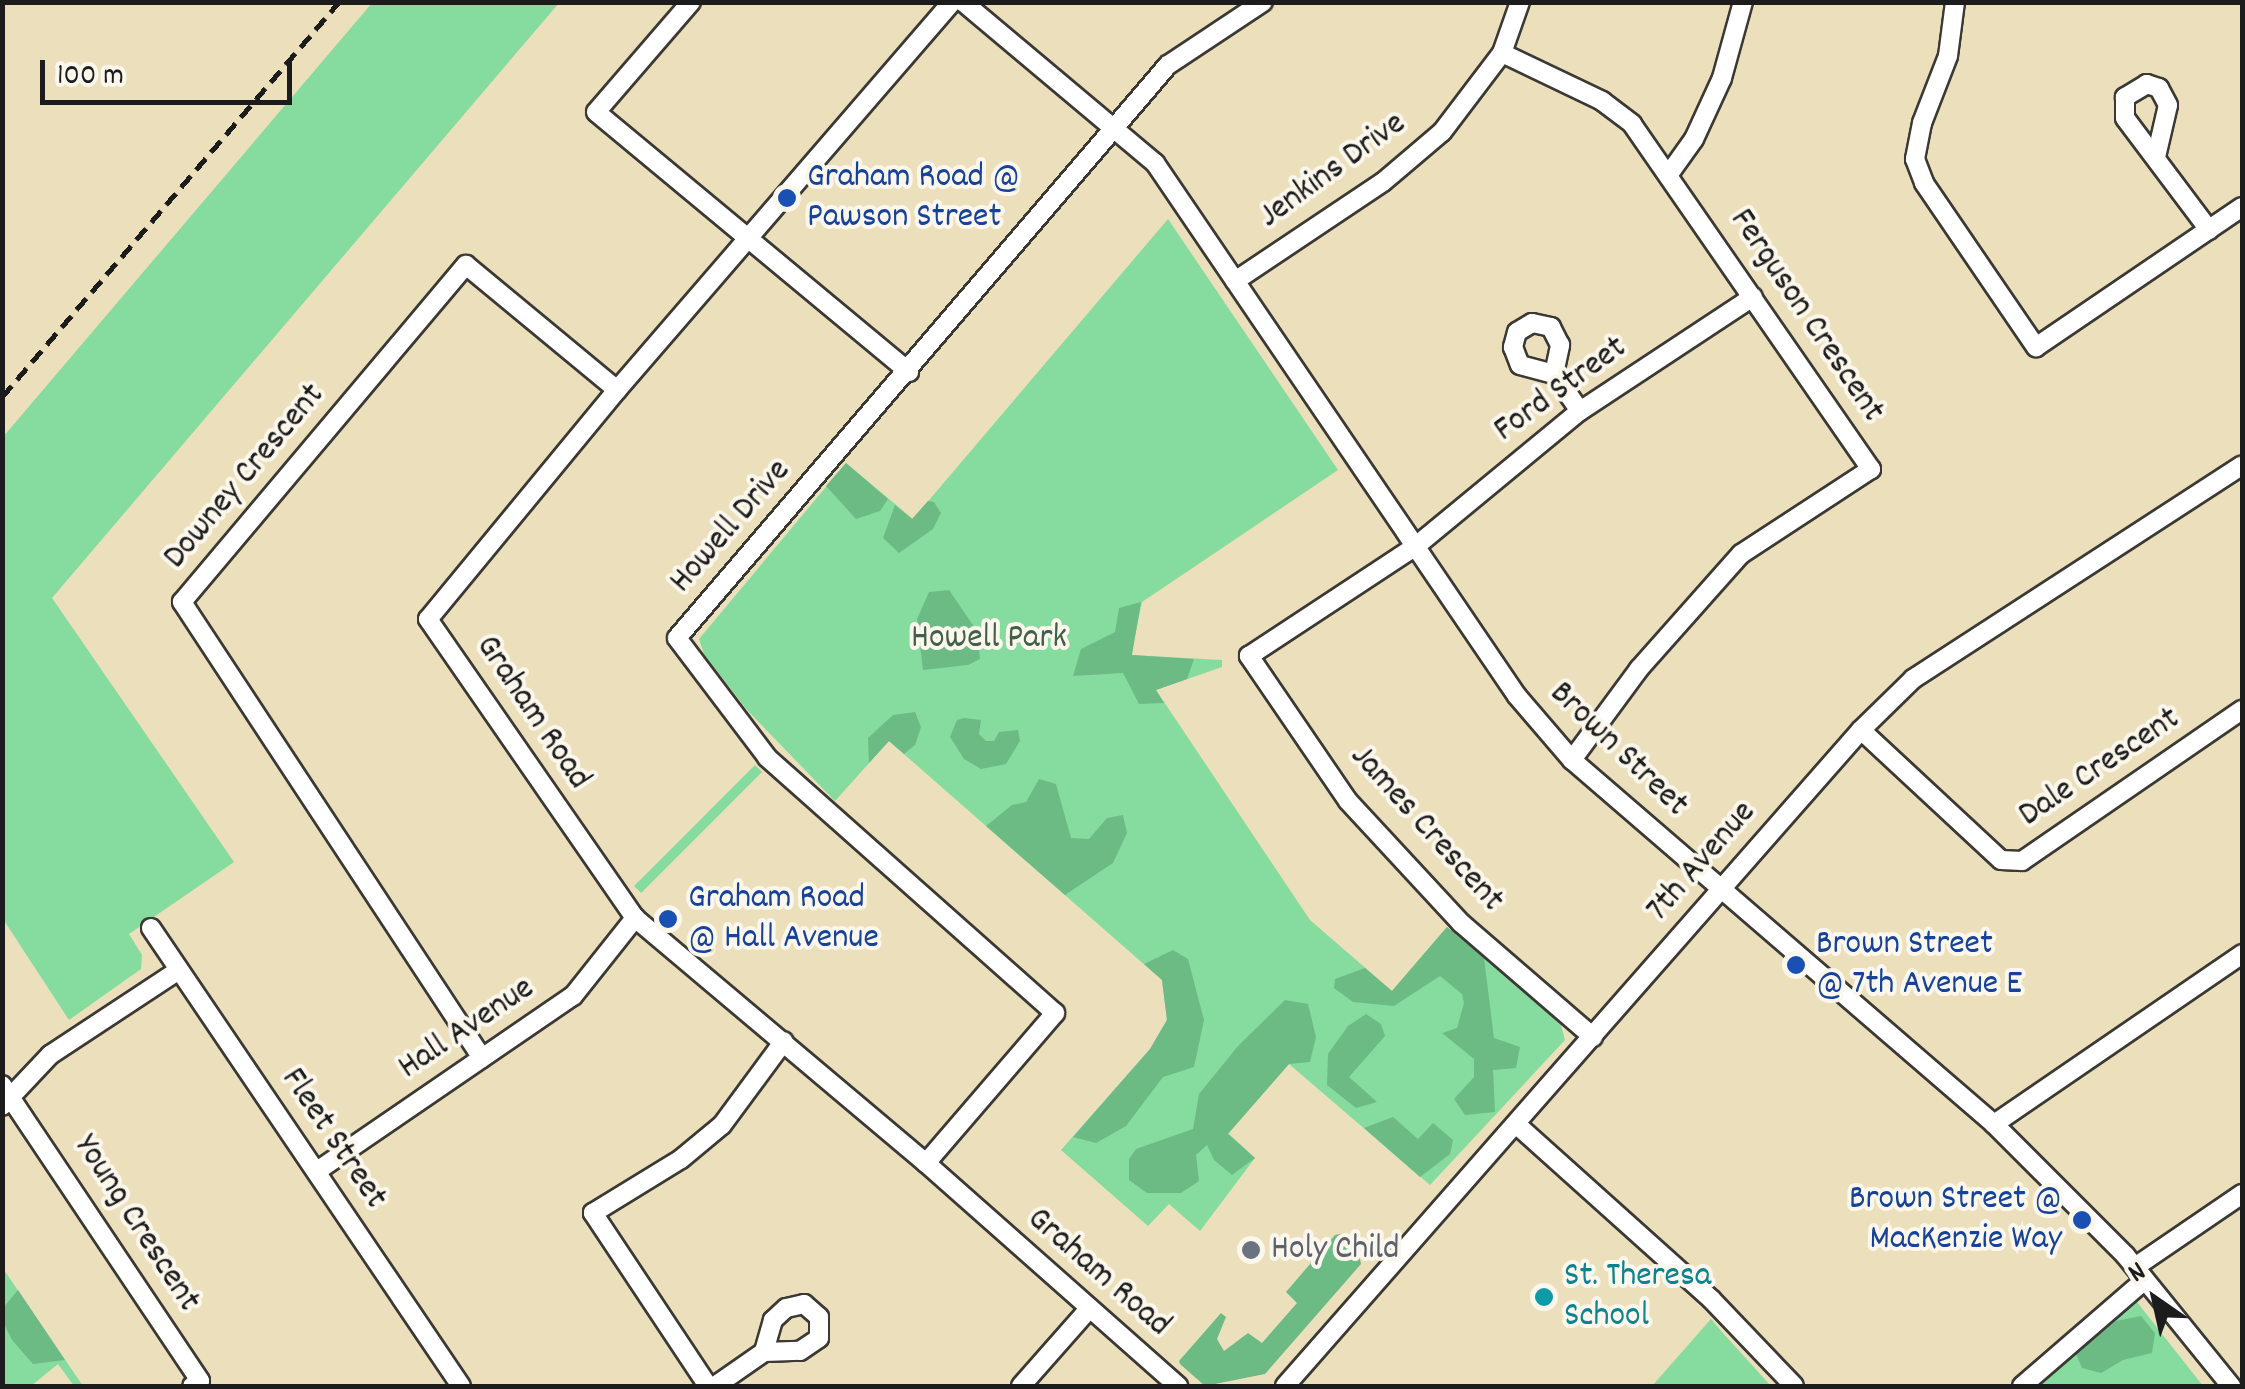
<!DOCTYPE html>
<html>
<head>
<meta charset="utf-8">
<style>
	body { margin:0 }
	#map { position:relative; width:2245px; height:1389px; overflow:hidden; background:#ecdfbc; font-family:Dekko,sans-serif }
	div>[style] { position:absolute }
	.green>* { inset:0; background:#86db9e; transform-origin:0 0 }
	.forest>* { inset:0; background:#6cbb85 }
	.roads { filter:drop-shadow(2px 0 #3b3934) drop-shadow(-2px 0 #3b3934) drop-shadow(0 2px #3b3934) drop-shadow(0 -2px #3b3934) }
	.minor>* { height:18px; margin:-9px; padding:0 9px; transform-origin:9px; border-radius:9px; background:#fff }
	.rail>* { height:5px; margin-top:-2.5px; transform-origin:0; background:repeating-linear-gradient(90deg,#1c1c1c 0 15px,transparent 0 23px) }
	.dots>* { width:28px; height:28px; translate:-50% -50%; box-sizing:border-box; border:5px solid #fbf7ec; border-radius:50% }
	span { translate:-50% -50%; white-space:nowrap; text-align:center; line-height:1.15; -webkit-text-stroke:8px #fbf7ec; paint-order:stroke }
	.street-label { font-size:35px; color:#1c1c1c }
	.transit-label { font-size:35px; color:#164399 }
	.left { translate:0 -50%; text-align:left }
	.right { translate:-100% -50%; text-align:right }
	.park-label { font-size:35px; color:#415f4a }
	.worship-label { font-size:35px; color:#5b616d }
	.culture-label { font-size:35px; color:#0d838f }
	.frame { position:absolute; inset:0; border:5px solid #1c1c1c; pointer-events:none }
	.north { position:absolute; left:2105px; top:1249px; width:100px; height:100px; -webkit-text-stroke:8px #fbf7ec; paint-order:stroke; rotate:326deg; font-size:28px; font-weight:700; line-height:40px; text-align:center; color:#1c1c1c }
	.north::after { content:''; display:block; margin:auto; width:35px; height:45px; background:#1c1c1c; clip-path:polygon(50% 0,100% 100%,50% 72%,0 100%) }
	.scale { position:absolute; left:40px; top:60px; width:252px; height:45px; box-sizing:border-box; border:5px solid #1c1c1c; border-top:0; padding-left:12px; font-size:30px; line-height:35px; white-space:nowrap; color:#1c1c1c; -webkit-text-stroke:8px #fbf7ec; paint-order:stroke }
</style>
</head>
<body>
<div id="map">
	<div class="green">
		<div style="clip-path:polygon(372px 3px,559px 3px,52px 598px,234px 862px,129px 934px,142px 955px,141px 969px,69px 1020px,3px 919px,3px 437px)"></div>
		<div style="clip-path:polygon(1168px 219px,1338px 470px,1142px 602px,1131px 655px,1222px 660px,1222px 667px,1156px 690px,1310px 920px,1392px 991px,1447px 927px,1560px 1021px,1565px 1040px,1430px 1185px,1289px 1064px,1228px 1133px,1255px 1158px,1200px 1231px,1169px 1204px,1148px 1226px,1061px 1150px,1150px 1049px,1167px 1020px,1162px 980px,889px 741px,835px 801px,747px 710px,704px 654px,699px 639px,846px 463px,913px 519px)"></div>
		<div style="left:755px;top:765px;width:10px;height:171px;rotate:45deg"></div>
		<div style="clip-path:polygon(2px 1267px,83px 1386px,74px 1386px,58px 1364px,31px 1386px,3px 1386px)"></div>
		<div style="clip-path:polygon(2137px 1302px,2203px 1386px,2039px 1386px)"></div>
		<div style="clip-path:polygon(1711px 1319px,1722px 1332px,1771px 1386px,1652px 1386px)"></div>
	</div>
	<div class="forest">
		<div style="clip-path:polygon(846px 463px,888px 499px,880px 511px,856px 519px,826px 486px)"></div>
		<div style="clip-path:polygon(928px 501px,934px 502px,941px 513px,933px 529px,899px 553px,883px 538px,895px 505px,912px 519px)"></div>
		<div style="clip-path:polygon(949px 590px,977px 631px,980px 659px,968px 665px,923px 670px,917px 619px,929px 592px)"></div>
		<div style="clip-path:polygon(1141px 602px,1132px 655px,1194px 659px,1187px 679px,1156px 690px,1164px 703px,1139px 704px,1123px 673px,1073px 676px,1081px 649px,1115px 632px,1119px 608px)"></div>
		<div style="clip-path:polygon(915px 712px,921px 727px,915px 745px,904px 754px,889px 741px,869px 763px,868px 738px,893px 715px)"></div>
		<div style="clip-path:polygon(964px 718px,981px 720px,979px 734px,986px 741px,994px 741px,999px 732px,1018px 730px,1020px 741px,1006px 764px,981px 769px,964px 759px,950px 737px,957px 720px)"></div>
		<div style="clip-path:polygon(1039px 779px,1056px 784px,1071px 838px,1089px 839px,1107px 818px,1123px 815px,1127px 833px,1113px 863px,1065px 895px,986px 826px,1012px 805px,1026px 802px)"></div>
		<div style="clip-path:polygon(1447px 927px,1484px 958px,1494px 1038px,1520px 1047px,1516px 1068px,1493px 1070px,1495px 1112px,1465px 1115px,1454px 1099px,1474px 1077px,1474px 1059px,1442px 1033px,1457px 1028px,1464px 1003px,1462px 994px,1440px 976px,1394px 1006px,1353px 1002px,1334px 988px,1335px 979px,1365px 968px,1392px 991px)"></div>
		<div style="clip-path:polygon(1173px 950px,1188px 959px,1204px 1020px,1194px 1067px,1163px 1077px,1126px 1126px,1096px 1143px,1073px 1137px,1150px 1049px,1167px 1020px,1162px 980px,1144px 964px)"></div>
		<div style="clip-path:polygon(1285px 1000px,1308px 1004px,1316px 1037px,1310px 1062px,1289px 1064px,1228px 1134px,1255px 1158px,1232px 1175px,1214px 1160px,1207px 1145px,1196px 1155px,1199px 1181px,1181px 1193px,1147px 1193px,1129px 1180px,1129px 1159px,1136px 1149px,1193px 1129px,1199px 1094px,1238px 1046px)"></div>
		<div style="clip-path:polygon(1366px 1014px,1381px 1024px,1385px 1036px,1349px 1077px,1377px 1102px,1356px 1108px,1327px 1085px,1328px 1054px,1348px 1026px)"></div>
		<div style="clip-path:polygon(1393px 1117px,1418px 1139px,1433px 1123px,1453px 1140px,1450px 1154px,1420px 1177px,1364px 1128px)"></div>
		<div style="clip-path:polygon(1344px 1233px,1357px 1245px,1361px 1264px,1265px 1374px,1205px 1386px,1180px 1364px,1179px 1361px,1221px 1313px,1226px 1317px,1217px 1339px,1224px 1351px,1248px 1333px,1262px 1343px,1297px 1303px,1286px 1292px,1335px 1235px)"></div>
		<div style="clip-path:polygon(18px 1290px,65px 1360px,33px 1364px,12px 1340px,3px 1322px,3px 1308px)"></div>
		<div style="clip-path:polygon(2141px 1316px,2155px 1333px,2152px 1353px,2123px 1360px,2101px 1373px,2082px 1368px,2076px 1354px,2116px 1321px)"></div>
	</div>
	<div class="roads">
		<div class="minor">
			<div style="left:691px;top:2px;width:145px;rotate:130.8deg"></div>
			<div style="left:596px;top:112px;width:407px;rotate:39.7deg"></div>
			<div style="left:952px;top:2px;width:513px;rotate:130.81deg"></div>
			<div style="left:617px;top:390px;width:297px;rotate:129.5deg"></div>
			<div style="left:428px;top:619px;width:364px;rotate:55.3deg"></div>
			<div style="left:635px;top:918px;width:380px;rotate:40.1deg"></div>
			<div style="left:926px;top:1163px;width:337px;rotate:41.5deg"></div>
			<div style="left:963px;top:2px;width:251px;rotate:40deg"></div>
			<div style="left:1155px;top:163px;width:644px;rotate:55.82deg"></div>
			<div style="left:1517px;top:696px;width:84px;rotate:49.3deg"></div>
			<div style="left:1572px;top:760px;width:557px;rotate:40.78deg"></div>
			<div style="left:1994px;top:1124px;width:185px;rotate:45deg"></div>
			<div style="left:2125px;top:1255px;width:169px;rotate:51deg"></div>
			<div style="left:1955px;top:2px;width:54px;rotate:97.4deg"></div>
			<div style="left:1948px;top:56px;width:72px;rotate:111.2deg"></div>
			<div style="left:1922px;top:123px;width:37px;rotate:101deg"></div>
			<div style="left:1915px;top:159px;width:26px;rotate:69deg"></div>
			<div style="left:1924px;top:183px;width:199px;rotate:55.7deg"></div>
			<div style="left:2036px;top:347px;width:249px;rotate:-34.2deg"></div>
			<div style="left:1502px;top:53px;width:111px;rotate:25.6deg"></div>
			<div style="left:1602px;top:101px;width:38px;rotate:37deg"></div>
			<div style="left:1632px;top:124px;width:420px;rotate:55.3deg"></div>
			<div style="left:1871px;top:469px;width:155px;rotate:146.8deg"></div>
			<div style="left:1741px;top:554px;width:154px;rotate:131.6deg"></div>
			<div style="left:1639px;top:669px;width:113px;rotate:126.4deg"></div>
			<div style="left:2156px;top:157px;width:53px;rotate:-77deg"></div>
			<div style="left:2168px;top:105px;width:19px;rotate:-118deg"></div>
			<div style="left:2159px;top:88px;width:13px;rotate:-162deg"></div>
			<div style="left:2147px;top:84px;width:26px;rotate:149deg"></div>
			<div style="left:2125px;top:97px;width:21px;rotate:90deg"></div>
			<div style="left:2125px;top:118px;width:140px;rotate:53.1deg"></div>
			<div style="left:1669px;top:174px;width:43px;rotate:-54.5deg"></div>
			<div style="left:1694px;top:139px;width:67px;rotate:-65.3deg"></div>
			<div style="left:1722px;top:78px;width:79px;rotate:-74.6deg"></div>
			<div style="left:1235px;top:281px;width:178px;rotate:-33.8deg"></div>
			<div style="left:1383px;top:182px;width:77px;rotate:-40.3deg"></div>
			<div style="left:1442px;top:132px;width:99px;rotate:-52.8deg"></div>
			<div style="left:1502px;top:53px;width:54px;rotate:-70.6deg"></div>
			<div style="left:1554px;top:374px;width:30px;rotate:-78deg"></div>
			<div style="left:1560px;top:345px;width:20px;rotate:-117deg"></div>
			<div style="left:1551px;top:327px;width:19px;rotate:-168deg"></div>
			<div style="left:1532px;top:323px;width:17px;rotate:149deg"></div>
			<div style="left:1517px;top:332px;width:16px;rotate:105deg"></div>
			<div style="left:1513px;top:347px;width:19px;rotate:69deg"></div>
			<div style="left:1520px;top:365px;width:35px;rotate:15deg"></div>
			<div style="left:1554px;top:374px;width:45px;rotate:54.9deg"></div>
			<div style="left:1861px;top:730px;width:191px;rotate:42.9deg"></div>
			<div style="left:2001px;top:860px;width:21px;rotate:3deg"></div>
			<div style="left:2022px;top:861px;width:267px;rotate:-34.5deg"></div>
			<div style="left:151px;top:928px;width:553px;rotate:55.91deg"></div>
			<div style="left:1593px;top:1037px;width:174px;rotate:-139.2deg"></div>
			<div style="left:1461px;top:923px;width:166px;rotate:-132.8deg"></div>
			<div style="left:1348px;top:801px;width:176px;rotate:-124.3deg"></div>
			<div style="left:1249px;top:656px;width:200px;rotate:-33.4deg"></div>
			<div style="left:1416px;top:546px;width:212px;rotate:-39.5deg"></div>
			<div style="left:1580px;top:411px;width:207px;rotate:-33.4deg"></div>
			<div style="left:482px;top:1058px;width:546px;rotate:-123.34deg"></div>
			<div style="left:182px;top:602px;width:441px;rotate:-49.9deg"></div>
			<div style="left:466px;top:265px;width:196px;rotate:39.6deg"></div>
			<div style="left:2px;top:1085px;width:356px;rotate:56.2deg"></div>
			<div style="left:200px;top:1381px;width:9px;rotate:148deg"></div>
			<div style="left:2px;top:1106px;width:70px;rotate:-46.7deg"></div>
			<div style="left:50px;top:1055px;width:154px;rotate:-33.4deg"></div>
			<div style="left:1516px;top:1124px;width:262px;rotate:41.9deg"></div>
			<div style="left:1711px;top:1299px;width:120px;rotate:46.3deg"></div>
			<div style="left:1994px;top:1124px;width:301px;rotate:-34.4deg"></div>
			<div style="left:926px;top:1163px;width:198px;rotate:-49.3deg"></div>
			<div style="left:1055px;top:1013px;width:385px;rotate:-138.4deg"></div>
			<div style="left:767px;top:757px;width:149px;rotate:-127.1deg"></div>
			<div style="left:677px;top:638px;width:755px;rotate:-49.41deg"></div>
			<div style="left:1168px;top:65px;width:114px;rotate:-33.6deg"></div>
			<div style="left:317px;top:1171px;width:310px;rotate:-34.4deg"></div>
			<div style="left:573px;top:996px;width:100px;rotate:-51.5deg"></div>
			<div style="left:2135px;top:1267px;width:130px;rotate:-34.3deg"></div>
			<div style="left:708px;top:1386px;width:208px;rotate:-123.6deg"></div>
			<div style="left:593px;top:1213px;width:103px;rotate:-31.5deg"></div>
			<div style="left:681px;top:1159px;width:53px;rotate:-39.7deg"></div>
			<div style="left:722px;top:1125px;width:104px;rotate:-53.6deg"></div>
			<div style="left:715px;top:1386px;width:60px;rotate:-34.8deg"></div>
			<div style="left:764px;top:1352px;width:36px;rotate:-2deg"></div>
			<div style="left:800px;top:1351px;width:23px;rotate:-34deg"></div>
			<div style="left:819px;top:1338px;width:21px;rotate:-90deg"></div>
			<div style="left:819px;top:1317px;width:20px;rotate:-139deg"></div>
			<div style="left:804px;top:1304px;width:18px;rotate:167deg"></div>
			<div style="left:786px;top:1308px;width:18px;rotate:137deg"></div>
			<div style="left:773px;top:1320px;width:33px;rotate:106deg"></div>
			<div style="left:1021px;top:1386px;width:101px;rotate:-48.6deg"></div>
			<div style="left:1285px;top:1386px;width:873px;rotate:-48.72deg"></div>
			<div style="left:1861px;top:730px;width:73px;rotate:-44.4deg"></div>
			<div style="left:1913px;top:679px;width:392px;rotate:-33deg"></div>
			<div style="left:2022px;top:1386px;width:162px;rotate:-40.8deg"></div>
		</div>
	</div>
	<div class="rail">
		<div style="left:2px;top:397px;width:519px;rotate:-49.53deg"></div>
	</div>
	<div class="dots">
		<div style="left:787px;top:198px;background:#1a4fb4"></div>
		<div style="left:668px;top:919px;background:#1a4fb4"></div>
		<div style="left:1796px;top:965px;background:#1a4fb4"></div>
		<div style="left:2082px;top:1220px;background:#1a4fb4"></div>
		<div style="left:1251px;top:1250px;background:#6b7280"></div>
		<div style="left:1544px;top:1297px;background:#0f9aa8"></div>
	</div>
	<div class="street-label">
		<span style="left:1333px;top:171px;rotate:-36deg">Jenkins Drive</span>
		<span style="left:1806px;top:316px;rotate:56deg">Ferguson Crescent</span>
		<span style="left:1561px;top:390px;rotate:-36deg">Ford Street</span>
		<span style="left:245px;top:477px;rotate:-50deg">Downey Crescent</span>
		<span style="left:731px;top:527px;rotate:-49deg">Howell Drive</span>
		<span style="left:532px;top:713px;rotate:56deg">Graham Road</span>
		<span style="left:1618px;top:750px;rotate:44deg">Brown Street</span>
		<span style="left:2100px;top:768px;rotate:-34deg">Dale Crescent</span>
		<span style="left:1426px;top:829px;rotate:48deg">James Crescent</span>
		<span style="left:1702px;top:862px;rotate:-49deg">7th Avenue</span>
		<span style="left:467px;top:1029px;rotate:-34deg">Hall Avenue</span>
		<span style="left:333px;top:1139px;rotate:56deg">Fleet Street</span>
		<span style="left:136px;top:1224px;rotate:57deg">Young Crescent</span>
		<span style="left:1098px;top:1273px;rotate:41deg">Graham Road</span>
	</div>
	<div class="transit-label">
		<span class="left" style="left:807px;top:198px">Graham Road @<br>Pawson Street</span>
		<span class="left" style="left:688px;top:919px">Graham Road<br>@ Hall Avenue</span>
		<span class="left" style="left:1816px;top:965px">Brown Street<br>@ 7th Avenue E</span>
		<span class="right" style="left:2062px;top:1220px">Brown Street @<br>MacKenzie Way</span>
	</div>
	<div class="park-label">
		<span style="left:989px;top:639px">Howell Park</span>
	</div>
	<div class="worship-label">
		<span class="left" style="left:1271px;top:1250px">Holy Child</span>
	</div>
	<div class="culture-label">
		<span class="left" style="left:1564px;top:1297px">St. Theresa<br>School</span>
	</div>
	<div class="frame"></div>
	<div class="north">N</div>
	<div class="scale">100 m</div>
</div>
</body>
</html>
